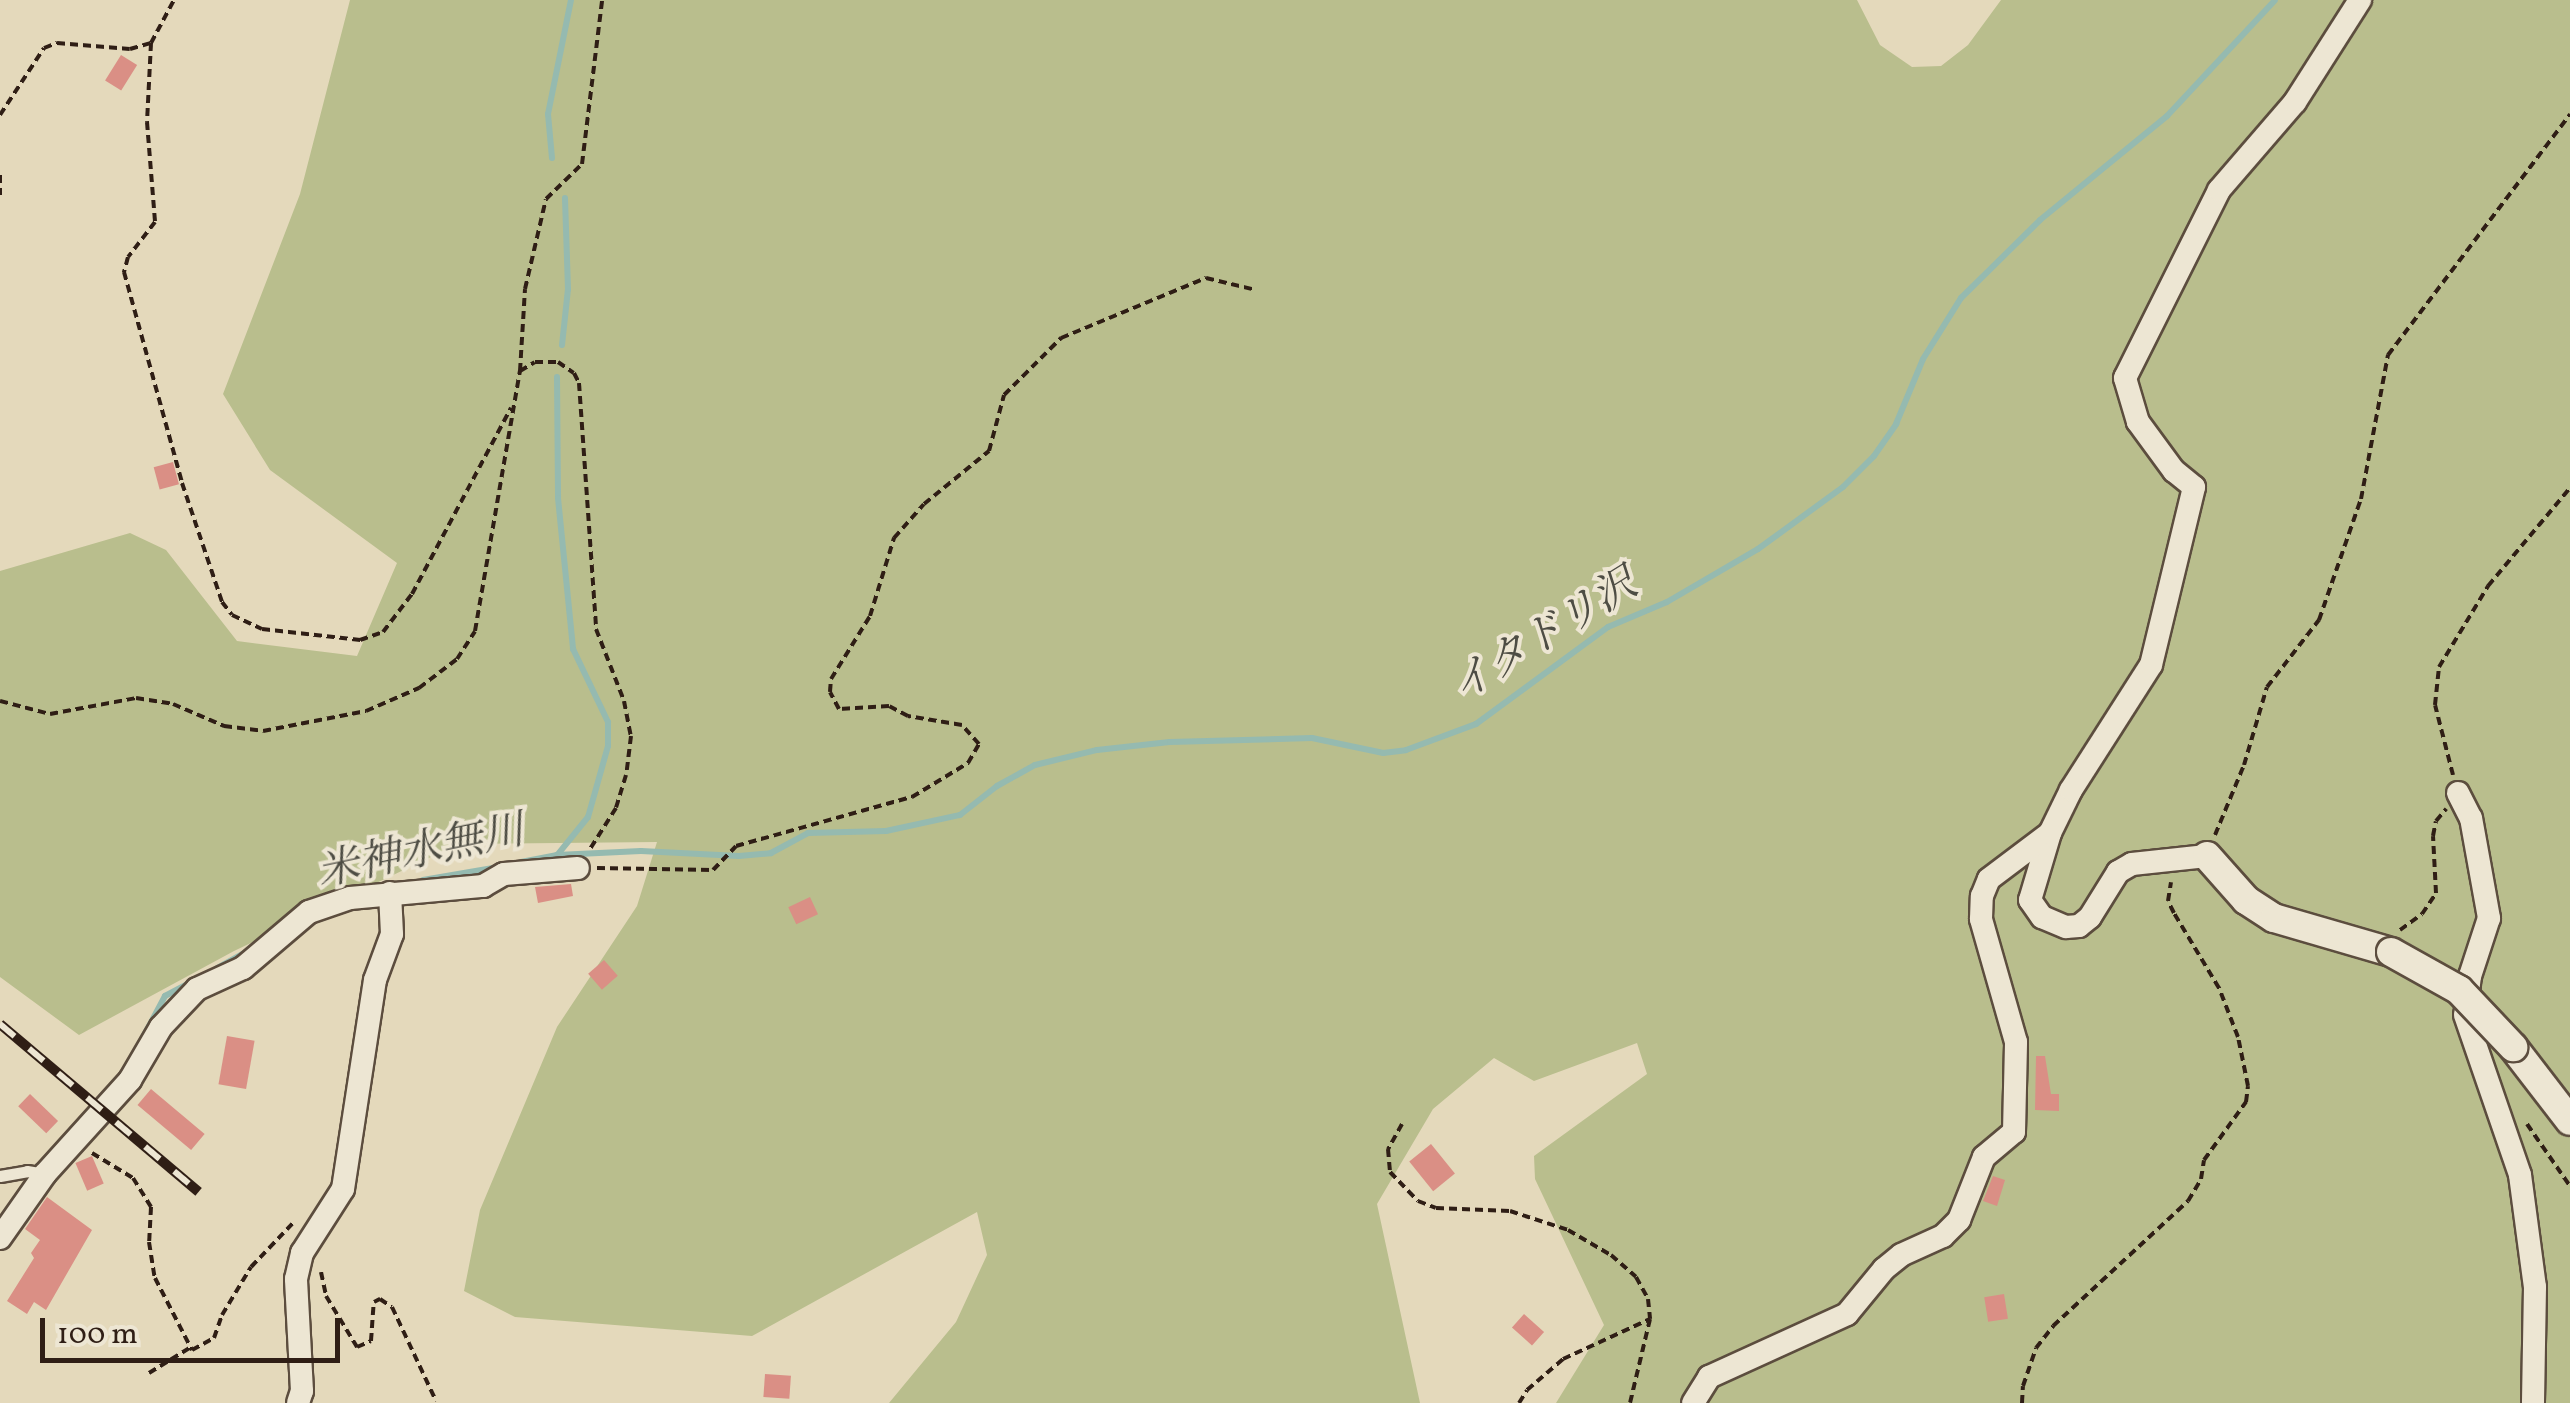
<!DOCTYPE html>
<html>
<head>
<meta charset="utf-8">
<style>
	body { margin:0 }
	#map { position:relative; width:2570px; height:1403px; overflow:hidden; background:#e4d9bb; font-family:Vollkorn,"Noto Serif JP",serif }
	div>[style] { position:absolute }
	.green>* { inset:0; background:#b9be8d }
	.stream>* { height:6px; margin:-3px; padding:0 3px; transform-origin:3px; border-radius:3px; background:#95bab0 }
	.building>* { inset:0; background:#da8f85; transform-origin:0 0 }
	.path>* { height:4px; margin-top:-2px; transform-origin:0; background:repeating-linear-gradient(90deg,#2f1e15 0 8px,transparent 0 13px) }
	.roads { filter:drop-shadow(2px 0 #5c4d3e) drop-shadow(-2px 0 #5c4d3e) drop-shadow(0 2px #5c4d3e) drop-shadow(0 -2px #5c4d3e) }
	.service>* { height:11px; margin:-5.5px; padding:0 5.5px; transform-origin:5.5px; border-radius:5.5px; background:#ede6d3 }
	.minor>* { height:22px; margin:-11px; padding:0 11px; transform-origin:11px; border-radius:11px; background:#ede6d3 }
	.tertiary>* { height:28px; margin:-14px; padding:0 14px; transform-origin:14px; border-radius:14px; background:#ede6d3 }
	.rail>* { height:10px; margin-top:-5px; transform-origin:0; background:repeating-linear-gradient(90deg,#ede6d3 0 19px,#2f1e15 0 38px); box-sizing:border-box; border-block:2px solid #2f1e15 }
	.bridges { filter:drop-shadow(2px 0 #5c4d3e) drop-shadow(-2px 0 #5c4d3e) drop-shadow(0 2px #5c4d3e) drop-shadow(0 -2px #5c4d3e) }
	.tertiary-bridge>* { height:28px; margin:-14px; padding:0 14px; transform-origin:14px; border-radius:14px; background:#ede6d3 }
	span { translate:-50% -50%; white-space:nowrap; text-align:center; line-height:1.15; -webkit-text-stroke:8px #ede6d3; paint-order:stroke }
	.water-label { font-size:42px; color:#4e4d44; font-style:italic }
	.scale { position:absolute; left:40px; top:1318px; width:300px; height:45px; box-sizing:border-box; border:5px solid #2f1e15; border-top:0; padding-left:12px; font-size:30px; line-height:35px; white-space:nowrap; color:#2f1e15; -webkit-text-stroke:8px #ede6d3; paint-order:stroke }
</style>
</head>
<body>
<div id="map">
	<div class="green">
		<div style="clip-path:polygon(350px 0,1857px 0,1880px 45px,1912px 67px,1941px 66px,1968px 45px,2001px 0,2570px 0,2570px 1403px,1556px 1403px,1604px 1325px,1535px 1179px,1534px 1156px,1647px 1074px,1637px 1043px,1534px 1081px,1494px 1058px,1433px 1109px,1377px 1204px,1420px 1403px,889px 1403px,956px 1322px,987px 1255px,977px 1212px,752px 1336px,515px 1317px,464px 1291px,480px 1210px,557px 1027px,637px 906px,657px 842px,458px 844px,234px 951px,79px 1035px,0 977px,0 571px,130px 533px,166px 550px,237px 641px,357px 656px,397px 563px,270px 470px,223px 394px,300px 194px)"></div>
	</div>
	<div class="stream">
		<div style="left:552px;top:158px;width:44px;rotate:-95.2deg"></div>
		<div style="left:548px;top:114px;width:116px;rotate:-78.6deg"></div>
		<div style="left:562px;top:345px;width:56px;rotate:-83.9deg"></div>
		<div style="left:568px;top:289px;width:91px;rotate:-91.9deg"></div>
		<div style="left:557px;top:377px;width:121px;rotate:89.5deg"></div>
		<div style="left:558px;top:498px;width:152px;rotate:84.3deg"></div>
		<div style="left:573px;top:649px;width:81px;rotate:64.4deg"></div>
		<div style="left:608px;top:722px;width:24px;rotate:90deg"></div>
		<div style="left:608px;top:746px;width:74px;rotate:105.7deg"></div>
		<div style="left:588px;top:817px;width:48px;rotate:129deg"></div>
		<div style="left:521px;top:862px;width:37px;rotate:-11deg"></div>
		<div style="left:557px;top:855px;width:84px;rotate:-2.7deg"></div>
		<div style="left:641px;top:851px;width:98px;rotate:2.9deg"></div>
		<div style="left:739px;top:856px;width:32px;rotate:-5deg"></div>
		<div style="left:771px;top:853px;width:42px;rotate:-28.4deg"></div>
		<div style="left:808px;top:833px;width:78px;rotate:-1.5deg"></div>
		<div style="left:886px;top:831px;width:76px;rotate:-12.2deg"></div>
		<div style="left:960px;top:815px;width:47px;rotate:-38.1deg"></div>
		<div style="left:997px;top:786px;width:43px;rotate:-28.9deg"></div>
		<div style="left:1035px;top:765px;width:64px;rotate:-13.6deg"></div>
		<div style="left:1097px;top:750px;width:73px;rotate:-6.3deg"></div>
		<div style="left:1170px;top:742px;width:142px;rotate:-1.6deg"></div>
		<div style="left:1312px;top:738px;width:73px;rotate:11.9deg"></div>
		<div style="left:1383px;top:753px;width:23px;rotate:-7deg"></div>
		<div style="left:1406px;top:750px;width:75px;rotate:-20.4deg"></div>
		<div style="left:1476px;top:724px;width:164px;rotate:-36.3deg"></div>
		<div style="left:1608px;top:627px;width:64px;rotate:-23deg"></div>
		<div style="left:1667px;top:602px;width:105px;rotate:-30.2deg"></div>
		<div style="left:1758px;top:549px;width:105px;rotate:-36.1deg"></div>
		<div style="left:1843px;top:487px;width:44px;rotate:-45deg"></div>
		<div style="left:1874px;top:456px;width:39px;rotate:-55deg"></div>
		<div style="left:1896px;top:424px;width:70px;rotate:-67.4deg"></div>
		<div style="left:1923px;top:359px;width:72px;rotate:-58.1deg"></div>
		<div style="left:1961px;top:298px;width:111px;rotate:-44.6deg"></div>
		<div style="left:2040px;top:220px;width:164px;rotate:-39.3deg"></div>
		<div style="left:2167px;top:116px;width:158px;rotate:-47deg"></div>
		<div style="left:423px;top:880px;width:77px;rotate:-9.7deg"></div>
		<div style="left:217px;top:968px;width:33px;rotate:-29deg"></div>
		<div style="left:141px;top:1041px;width:51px;rotate:-61.9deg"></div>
		<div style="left:165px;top:996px;width:32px;rotate:-28deg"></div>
	</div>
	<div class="building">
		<div style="left:121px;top:55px;width:19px;height:30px;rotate:32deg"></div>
		<div style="left:173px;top:462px;width:23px;height:20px;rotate:75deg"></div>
		<div style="clip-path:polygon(571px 884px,573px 896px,538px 903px,535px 887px)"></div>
		<div style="left:810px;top:897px;width:19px;height:24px;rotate:65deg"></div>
		<div style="left:604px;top:960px;width:21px;height:21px;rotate:49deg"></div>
		<div style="left:227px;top:1036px;width:28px;height:49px;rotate:10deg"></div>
		<div style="clip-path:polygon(2036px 1056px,2045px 1056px,2051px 1094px,2059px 1094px,2059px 1111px,2035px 1110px)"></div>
		<div style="left:151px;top:1089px;width:70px;height:21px;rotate:40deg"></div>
		<div style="left:30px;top:1094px;width:39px;height:17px;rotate:44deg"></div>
		<div style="left:1431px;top:1144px;width:38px;height:28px;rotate:51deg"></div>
		<div style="left:92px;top:1156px;width:30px;height:18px;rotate:67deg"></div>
		<div style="clip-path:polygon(1993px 1176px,2005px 1180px,1997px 1206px,1983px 1201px)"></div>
		<div style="clip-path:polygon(47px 1197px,92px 1230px,46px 1310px,34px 1302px,27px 1314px,7px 1301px,34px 1258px,31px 1253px,40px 1240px,25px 1229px)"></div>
		<div style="left:2004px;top:1294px;width:25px;height:20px;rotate:81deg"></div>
		<div style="left:1524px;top:1314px;width:27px;height:18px;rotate:42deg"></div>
		<div style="left:765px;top:1374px;width:26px;height:23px;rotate:4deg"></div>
	</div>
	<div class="path">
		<div style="left:151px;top:43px;width:79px;rotate:92.9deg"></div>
		<div style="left:147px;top:122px;width:100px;rotate:85.4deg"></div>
		<div style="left:155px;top:222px;width:44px;rotate:127.6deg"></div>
		<div style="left:128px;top:257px;width:16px;rotate:105deg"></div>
		<div style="left:124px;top:272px;width:219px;rotate:74.6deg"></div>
		<div style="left:182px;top:483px;width:126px;rotate:71.4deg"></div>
		<div style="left:222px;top:602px;width:16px;rotate:52deg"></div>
		<div style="left:232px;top:615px;width:33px;rotate:25deg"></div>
		<div style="left:262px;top:629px;width:99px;rotate:6.4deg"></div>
		<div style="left:360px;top:640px;width:24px;rotate:-19deg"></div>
		<div style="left:383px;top:632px;width:48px;rotate:-52.7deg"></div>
		<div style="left:412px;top:594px;width:211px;rotate:-62deg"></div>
		<div style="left:0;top:115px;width:80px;rotate:-56.7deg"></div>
		<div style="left:44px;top:48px;width:14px;rotate:-21deg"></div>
		<div style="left:57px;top:43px;width:73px;rotate:4.7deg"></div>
		<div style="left:130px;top:49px;width:22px;rotate:-16deg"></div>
		<div style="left:151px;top:43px;width:49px;rotate:-61.9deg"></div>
		<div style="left:0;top:175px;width:20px;rotate:90deg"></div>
		<div style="left:520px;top:371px;width:82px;rotate:-86.5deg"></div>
		<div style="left:525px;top:289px;width:92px;rotate:-76.9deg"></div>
		<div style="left:546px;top:199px;width:50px;rotate:-44.2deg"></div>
		<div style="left:582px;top:164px;width:165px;rotate:-83deg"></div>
		<div style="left:0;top:701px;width:52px;rotate:14.6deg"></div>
		<div style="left:50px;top:714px;width:87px;rotate:-10.5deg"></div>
		<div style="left:136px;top:698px;width:37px;rotate:9deg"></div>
		<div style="left:173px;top:704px;width:56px;rotate:23.3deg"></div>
		<div style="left:224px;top:726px;width:39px;rotate:7deg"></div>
		<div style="left:263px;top:731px;width:105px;rotate:-11deg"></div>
		<div style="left:366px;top:711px;width:58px;rotate:-23.5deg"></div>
		<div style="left:419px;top:688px;width:48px;rotate:-37.3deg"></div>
		<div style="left:457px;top:659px;width:33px;rotate:-57deg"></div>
		<div style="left:475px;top:631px;width:264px;rotate:-80.2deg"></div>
		<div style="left:520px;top:371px;width:17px;rotate:-31deg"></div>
		<div style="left:535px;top:362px;width:23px"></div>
		<div style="left:558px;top:362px;width:19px;rotate:35deg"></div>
		<div style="left:574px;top:373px;width:11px;rotate:63deg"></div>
		<div style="left:579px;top:383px;width:247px;rotate:86deg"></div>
		<div style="left:596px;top:629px;width:77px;rotate:68.7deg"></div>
		<div style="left:624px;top:701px;width:36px;rotate:79deg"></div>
		<div style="left:631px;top:736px;width:39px;rotate:97deg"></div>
		<div style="left:626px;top:775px;width:34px;rotate:107deg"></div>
		<div style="left:616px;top:808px;width:49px;rotate:122.4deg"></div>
		<div style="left:2453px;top:775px;width:72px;rotate:-104.4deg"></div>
		<div style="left:2435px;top:705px;width:38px;rotate:-84deg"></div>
		<div style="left:2439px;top:667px;width:95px;rotate:-58.8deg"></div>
		<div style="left:2488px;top:586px;width:128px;rotate:-50.1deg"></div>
		<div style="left:2215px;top:835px;width:76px;rotate:-67.5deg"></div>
		<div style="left:2244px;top:765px;width:81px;rotate:-73.6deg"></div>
		<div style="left:2267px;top:687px;width:85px;rotate:-52.2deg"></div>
		<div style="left:2319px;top:620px;width:128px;rotate:-70.9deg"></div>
		<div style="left:2361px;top:499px;width:147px;rotate:-79.4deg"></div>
		<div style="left:2388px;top:355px;width:302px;rotate:-52.9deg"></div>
		<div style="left:597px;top:868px;width:116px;rotate:1deg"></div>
		<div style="left:713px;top:870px;width:33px;rotate:-46deg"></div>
		<div style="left:736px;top:846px;width:183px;rotate:-15.6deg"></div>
		<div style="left:912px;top:797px;width:66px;rotate:-31.3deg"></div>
		<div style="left:968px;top:763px;width:22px;rotate:-60deg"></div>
		<div style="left:979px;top:744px;width:25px;rotate:-132deg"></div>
		<div style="left:962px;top:725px;width:55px;rotate:-170.5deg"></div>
		<div style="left:908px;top:716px;width:21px;rotate:-152deg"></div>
		<div style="left:889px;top:706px;width:50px;rotate:176.6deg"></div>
		<div style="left:839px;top:709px;width:19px;rotate:-118deg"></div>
		<div style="left:830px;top:692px;width:13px;rotate:-86deg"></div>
		<div style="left:831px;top:679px;width:74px;rotate:-58.2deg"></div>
		<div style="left:870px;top:616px;width:82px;rotate:-72.9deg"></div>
		<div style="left:894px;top:538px;width:45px;rotate:-48.6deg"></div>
		<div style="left:924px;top:504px;width:84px;rotate:-39.2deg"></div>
		<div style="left:989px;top:451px;width:58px;rotate:-75deg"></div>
		<div style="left:1004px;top:395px;width:81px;rotate:-45deg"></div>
		<div style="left:1061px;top:338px;width:157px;rotate:-22.5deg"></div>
		<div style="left:1206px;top:278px;width:51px;rotate:13.5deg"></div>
		<div style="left:2400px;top:930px;width:27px;rotate:-36deg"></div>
		<div style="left:2422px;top:914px;width:25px;rotate:-56deg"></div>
		<div style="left:2436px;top:893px;width:57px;rotate:-93deg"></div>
		<div style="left:2433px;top:836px;width:15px;rotate:-79deg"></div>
		<div style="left:2436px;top:821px;width:16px;rotate:-50deg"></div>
		<div style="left:1402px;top:1124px;width:29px;rotate:119deg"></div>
		<div style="left:1388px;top:1149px;width:23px;rotate:85deg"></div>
		<div style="left:1390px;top:1172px;width:40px;rotate:46deg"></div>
		<div style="left:1418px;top:1201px;width:19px;rotate:21deg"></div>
		<div style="left:1436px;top:1208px;width:74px;rotate:2.3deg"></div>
		<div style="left:1510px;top:1211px;width:61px;rotate:18.1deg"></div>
		<div style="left:1568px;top:1230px;width:50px;rotate:30.2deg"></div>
		<div style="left:1611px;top:1255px;width:33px;rotate:41deg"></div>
		<div style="left:1636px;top:1277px;width:25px;rotate:61deg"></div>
		<div style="left:1648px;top:1299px;width:20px;rotate:84deg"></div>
		<div style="left:1650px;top:1319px;width:86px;rotate:103.4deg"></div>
		<div style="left:2527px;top:1124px;width:75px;rotate:55.3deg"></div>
		<div style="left:92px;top:1153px;width:48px;rotate:31.4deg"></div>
		<div style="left:133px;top:1178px;width:34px;rotate:58deg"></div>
		<div style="left:151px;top:1207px;width:35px;rotate:93deg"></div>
		<div style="left:149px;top:1242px;width:36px;rotate:81deg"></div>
		<div style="left:155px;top:1278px;width:81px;rotate:62.8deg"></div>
		<div style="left:192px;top:1350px;width:25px;rotate:-29deg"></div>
		<div style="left:214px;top:1338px;width:24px;rotate:-71deg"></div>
		<div style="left:222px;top:1315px;width:56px;rotate:-58.9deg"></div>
		<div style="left:251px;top:1267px;width:64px;rotate:-46.3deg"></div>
		<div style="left:321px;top:1272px;width:25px;rotate:78deg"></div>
		<div style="left:326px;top:1296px;width:60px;rotate:58.7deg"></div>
		<div style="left:357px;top:1347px;width:15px;rotate:-23deg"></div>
		<div style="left:371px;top:1341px;width:39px;rotate:-86deg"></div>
		<div style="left:374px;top:1302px;width:7px;rotate:-27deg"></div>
		<div style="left:380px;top:1299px;width:14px;rotate:34deg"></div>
		<div style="left:392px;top:1307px;width:104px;rotate:64.9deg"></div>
		<div style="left:149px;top:1373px;width:49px;rotate:-31.8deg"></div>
		<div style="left:1519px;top:1403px;width:15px;rotate:-58deg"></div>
		<div style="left:1527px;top:1390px;width:48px;rotate:-40.7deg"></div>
		<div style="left:1563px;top:1359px;width:96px;rotate:-24.7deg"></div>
		<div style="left:2022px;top:1403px;width:17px;rotate:-87deg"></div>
		<div style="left:2023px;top:1386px;width:40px;rotate:-71.1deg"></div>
		<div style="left:2036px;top:1348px;width:28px;rotate:-52deg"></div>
		<div style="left:2053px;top:1326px;width:184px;rotate:-42.8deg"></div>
		<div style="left:2188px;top:1201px;width:26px;rotate:-59deg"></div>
		<div style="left:2201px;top:1179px;width:19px;rotate:-81deg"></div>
		<div style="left:2204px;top:1160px;width:72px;rotate:-54.1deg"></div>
		<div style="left:2246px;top:1102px;width:16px;rotate:-83deg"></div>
		<div style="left:2248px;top:1086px;width:50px;rotate:-101.5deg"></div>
		<div style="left:2238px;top:1037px;width:53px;rotate:-111.2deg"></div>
		<div style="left:2219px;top:988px;width:87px;rotate:-121deg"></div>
		<div style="left:2174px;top:913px;width:13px;rotate:-117deg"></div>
		<div style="left:2168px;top:901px;width:19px;rotate:-81deg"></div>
	</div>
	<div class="roads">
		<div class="service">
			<div style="left:0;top:1176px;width:27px;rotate:-10deg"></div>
			<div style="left:27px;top:1171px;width:18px;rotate:9deg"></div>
		</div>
		<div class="minor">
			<div style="left:2458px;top:793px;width:28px;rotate:63deg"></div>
			<div style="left:2471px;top:818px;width:102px;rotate:79.8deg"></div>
			<div style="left:2489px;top:918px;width:61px;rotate:108.1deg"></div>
			<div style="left:2470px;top:976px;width:39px;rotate:97deg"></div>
			<div style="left:2465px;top:1015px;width:169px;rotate:71deg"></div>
			<div style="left:2520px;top:1175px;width:113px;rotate:82.4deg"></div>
			<div style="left:2535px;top:1287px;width:116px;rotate:91deg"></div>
			<div style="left:2050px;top:833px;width:70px;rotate:106.6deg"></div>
			<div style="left:2030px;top:900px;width:21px;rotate:55deg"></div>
			<div style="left:2042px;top:917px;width:26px;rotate:23deg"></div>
			<div style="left:2066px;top:927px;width:13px;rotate:-4deg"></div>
			<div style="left:2079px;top:926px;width:14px;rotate:-39deg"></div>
			<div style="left:2090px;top:917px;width:53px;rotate:-58.1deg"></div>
			<div style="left:2118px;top:872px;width:16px;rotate:-30deg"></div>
			<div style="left:2132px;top:864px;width:75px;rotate:-6.1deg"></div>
			<div style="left:0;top:1238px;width:78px;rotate:-54.9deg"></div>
			<div style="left:45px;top:1174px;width:127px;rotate:-47.9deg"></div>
			<div style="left:130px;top:1080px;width:61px;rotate:-59.7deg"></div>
			<div style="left:161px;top:1027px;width:52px;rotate:-46.5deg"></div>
			<div style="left:197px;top:989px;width:51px;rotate:-24.5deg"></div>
			<div style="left:243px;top:968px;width:87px;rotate:-40.3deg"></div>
			<div style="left:309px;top:912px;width:43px;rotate:-18.9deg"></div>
			<div style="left:350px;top:898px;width:134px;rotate:-5.2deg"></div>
			<div style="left:483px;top:886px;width:24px;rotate:-30deg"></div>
			<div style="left:504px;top:874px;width:74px;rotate:-4.6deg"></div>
			<div style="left:298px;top:1403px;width:13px;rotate:-72deg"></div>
			<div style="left:302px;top:1391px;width:112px;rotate:-93.1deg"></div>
			<div style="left:296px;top:1279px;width:27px;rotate:-77deg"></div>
			<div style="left:302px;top:1253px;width:76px;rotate:-57.4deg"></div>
			<div style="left:343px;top:1189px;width:211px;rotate:-81.3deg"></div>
			<div style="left:375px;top:980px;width:49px;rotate:-69.7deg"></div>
			<div style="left:392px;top:934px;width:41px;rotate:-92.8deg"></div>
			<div style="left:1693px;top:1403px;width:31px;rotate:-58deg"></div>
			<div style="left:1709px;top:1377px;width:152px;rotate:-24.5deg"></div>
			<div style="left:1847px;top:1314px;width:58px;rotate:-50.6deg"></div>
			<div style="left:1884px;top:1269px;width:22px;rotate:-39deg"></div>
			<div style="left:1901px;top:1255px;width:46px;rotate:-24.3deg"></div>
			<div style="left:1943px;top:1236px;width:23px;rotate:-45deg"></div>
			<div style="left:1959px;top:1220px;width:68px;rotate:-68.4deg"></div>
			<div style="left:1984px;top:1157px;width:39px;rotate:-40deg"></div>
			<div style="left:2014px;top:1132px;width:90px;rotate:-88.7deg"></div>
			<div style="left:2016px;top:1042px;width:128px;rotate:-105.9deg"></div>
			<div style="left:1981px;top:919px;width:23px;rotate:-88deg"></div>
			<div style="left:1982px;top:896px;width:18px;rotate:-68deg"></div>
			<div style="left:1989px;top:879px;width:76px;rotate:-37deg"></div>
			<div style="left:2050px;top:833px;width:48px;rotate:-64deg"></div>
			<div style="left:2071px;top:790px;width:148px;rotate:-57.4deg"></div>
			<div style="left:2151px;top:665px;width:183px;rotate:-76.4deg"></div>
			<div style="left:2194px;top:487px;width:26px;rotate:-141deg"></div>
			<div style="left:2174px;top:471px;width:61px;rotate:-126.3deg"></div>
			<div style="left:2138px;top:422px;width:46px;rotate:-106.5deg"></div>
			<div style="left:2125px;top:378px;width:210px;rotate:-63.4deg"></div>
			<div style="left:2219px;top:190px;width:116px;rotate:-49.2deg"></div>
			<div style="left:2295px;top:102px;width:121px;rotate:-57.5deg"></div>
		</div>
		<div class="tertiary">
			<div style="left:2207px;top:856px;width:59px;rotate:48.4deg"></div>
			<div style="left:2246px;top:900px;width:33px;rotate:33deg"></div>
			<div style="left:2274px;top:918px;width:122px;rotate:16.2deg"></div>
			<div style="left:2513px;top:1047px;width:93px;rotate:52.4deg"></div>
		</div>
	</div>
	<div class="rail">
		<div style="left:0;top:1024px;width:260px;rotate:40.2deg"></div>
	</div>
	<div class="bridges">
		<div class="tertiary-bridge">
			<div style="left:2391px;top:952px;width:78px;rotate:29.2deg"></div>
			<div style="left:2459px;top:990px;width:79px;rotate:46.5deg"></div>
		</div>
	</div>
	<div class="water-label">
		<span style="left:1545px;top:638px;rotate:-32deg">イタドリ沢</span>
		<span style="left:421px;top:854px;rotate:-12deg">米神水無川</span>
	</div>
	<div class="scale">100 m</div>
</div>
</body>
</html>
